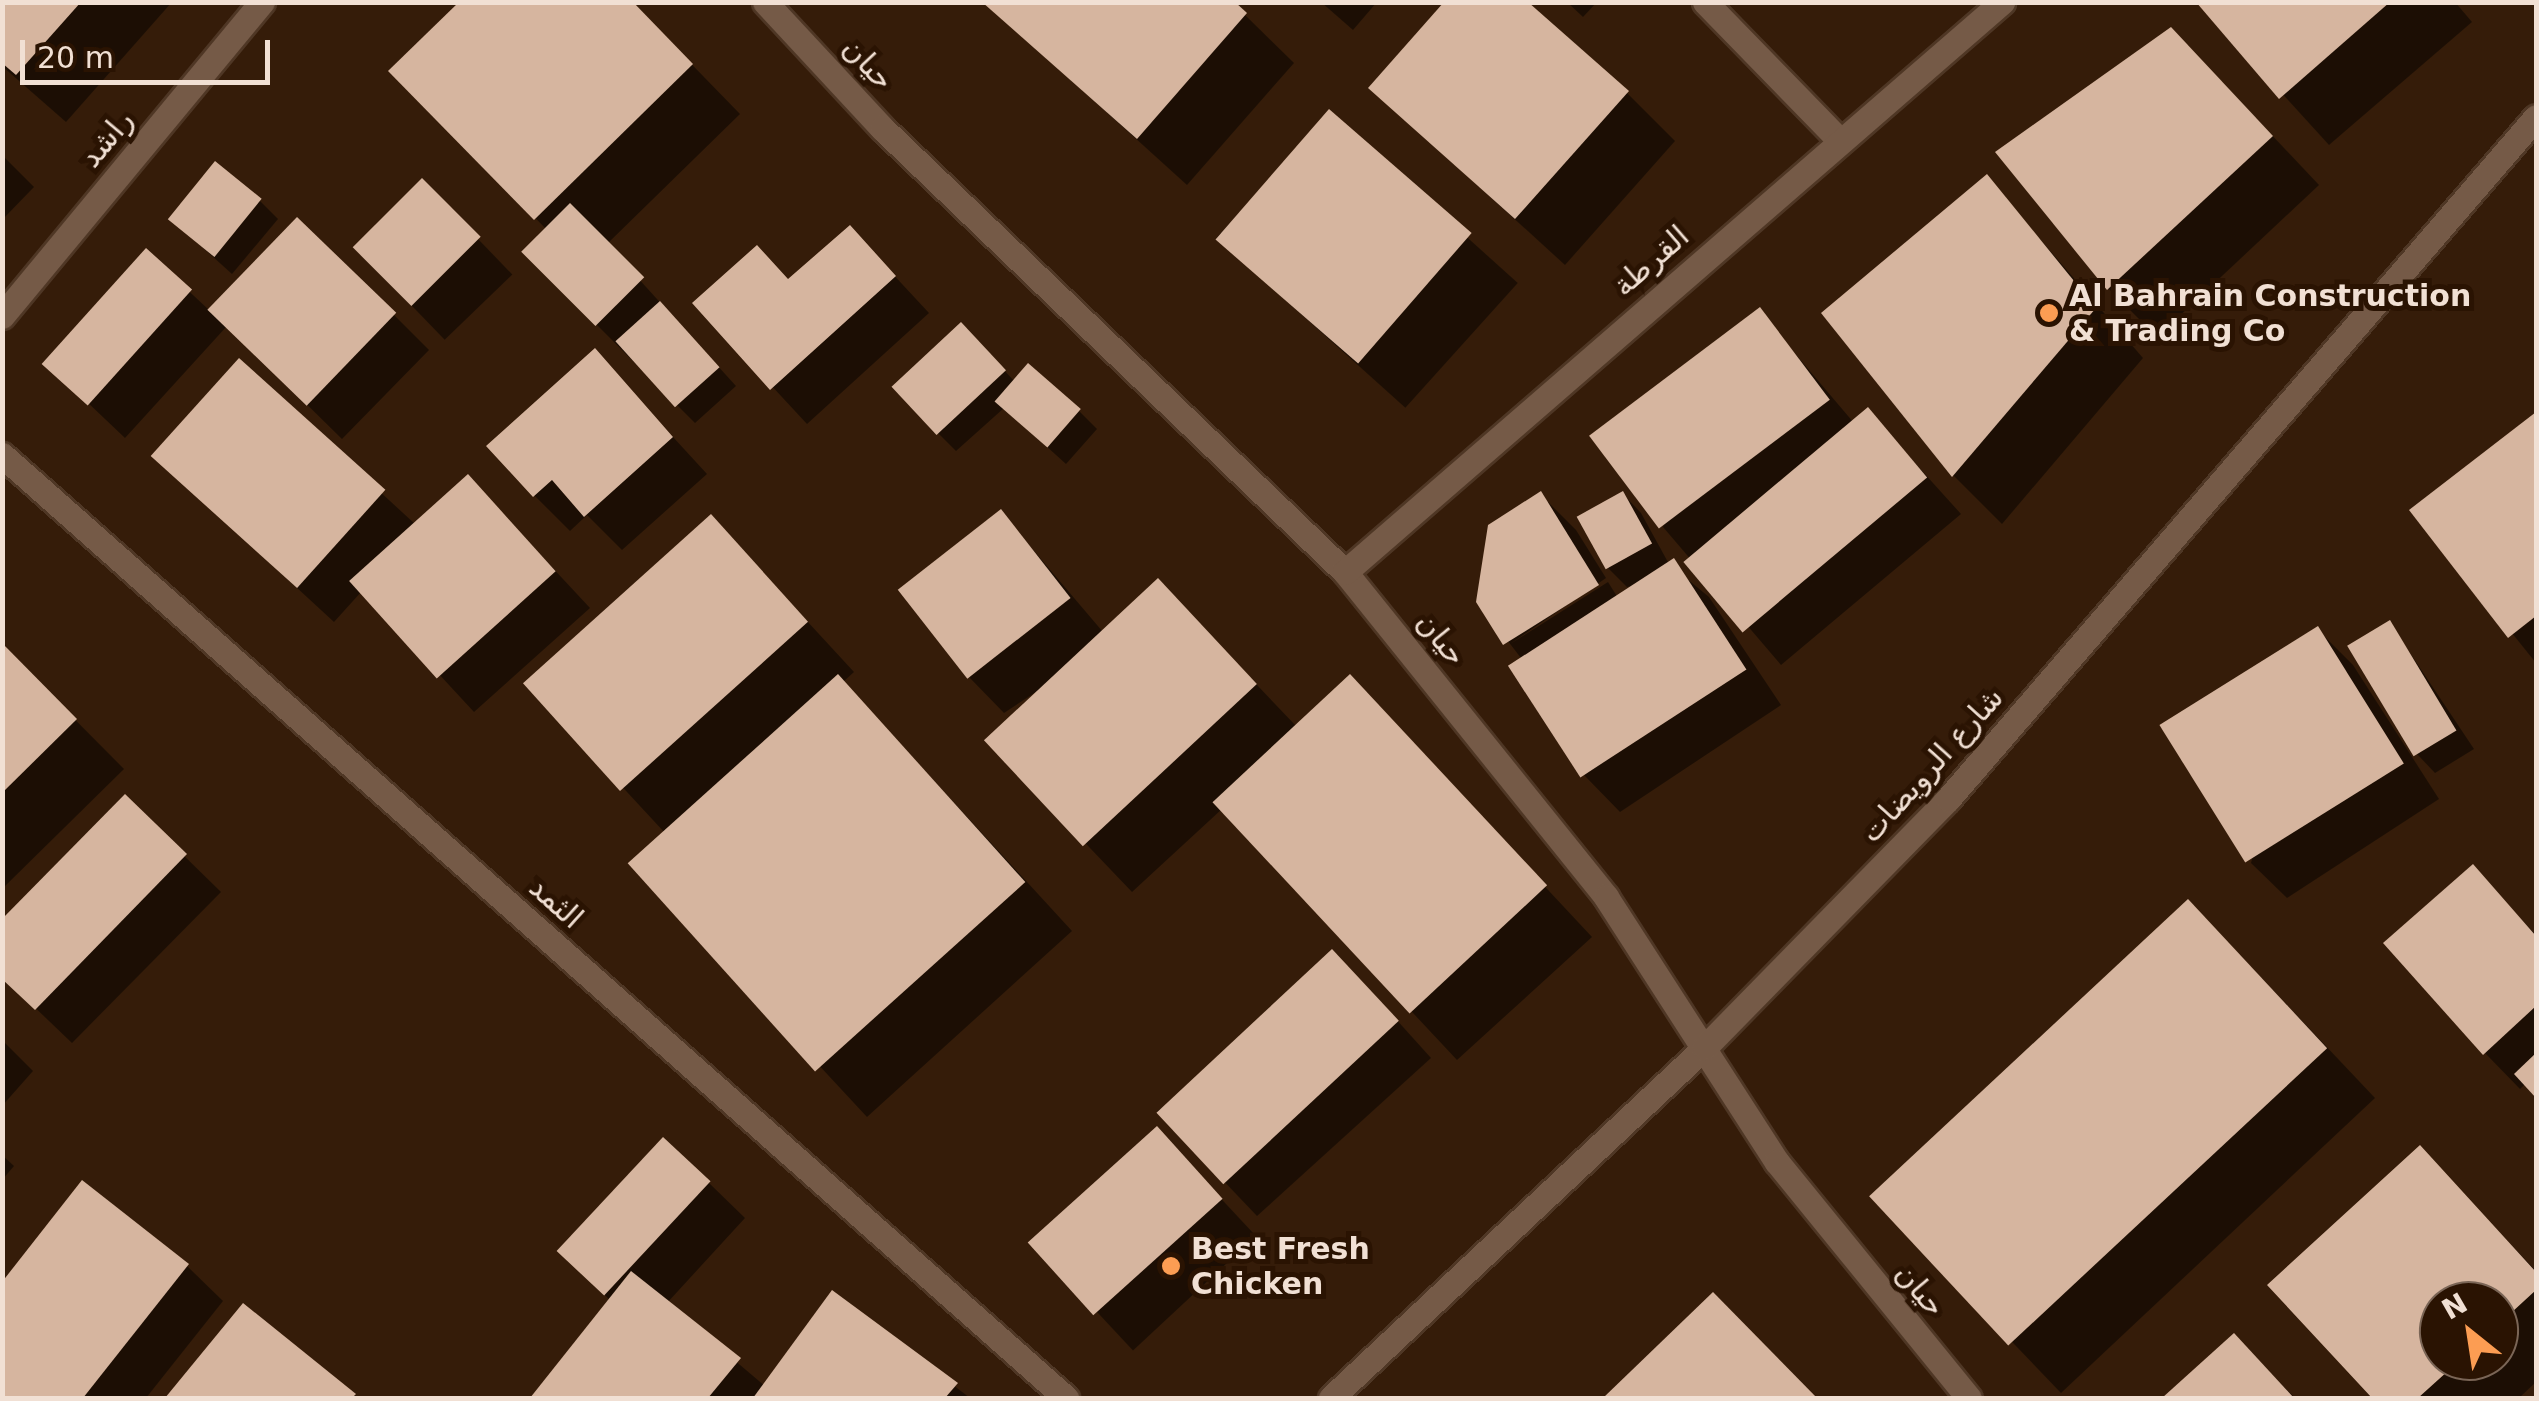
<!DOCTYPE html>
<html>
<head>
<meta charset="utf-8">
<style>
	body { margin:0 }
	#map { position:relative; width:2539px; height:1401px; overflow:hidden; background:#351c09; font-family:"DejaVu Sans","Noto Sans Arabic",sans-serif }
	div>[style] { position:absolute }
	.shadow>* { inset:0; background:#0007; transform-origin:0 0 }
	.building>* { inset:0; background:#d6b59f; transform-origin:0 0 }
	.roads { filter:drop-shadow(2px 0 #4f3725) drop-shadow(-2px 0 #4f3725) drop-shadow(0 2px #4f3725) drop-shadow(0 -2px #4f3725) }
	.minor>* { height:25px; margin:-12.5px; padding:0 12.5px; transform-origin:12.5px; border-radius:12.5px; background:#755a47 }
	.tertiary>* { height:25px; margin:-12.5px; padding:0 12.5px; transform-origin:12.5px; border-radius:12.5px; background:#755a47 }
	.dots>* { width:28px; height:28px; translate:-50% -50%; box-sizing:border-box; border:5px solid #2a1302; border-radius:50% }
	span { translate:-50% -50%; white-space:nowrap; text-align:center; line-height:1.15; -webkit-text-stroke:10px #2a1302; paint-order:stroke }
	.street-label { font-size:30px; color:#f1e0d4 }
	.poi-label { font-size:30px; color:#f1e0d4; font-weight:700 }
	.left { translate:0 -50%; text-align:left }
	.frame { position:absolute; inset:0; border:5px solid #f1e0d4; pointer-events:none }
	.north { position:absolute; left:2419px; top:1281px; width:100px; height:100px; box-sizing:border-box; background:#2a1302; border:2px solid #7a6556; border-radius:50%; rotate:330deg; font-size:28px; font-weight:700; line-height:40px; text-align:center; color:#f1e0d4 }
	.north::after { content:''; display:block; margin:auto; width:35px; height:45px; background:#fc9d53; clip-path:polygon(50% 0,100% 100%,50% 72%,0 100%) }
	.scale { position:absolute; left:20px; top:40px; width:250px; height:45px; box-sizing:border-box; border:5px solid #f1e0d4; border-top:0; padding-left:12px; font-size:30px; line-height:35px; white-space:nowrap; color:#f1e0d4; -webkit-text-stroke:8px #2a1302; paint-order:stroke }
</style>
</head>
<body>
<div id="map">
	<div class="shadow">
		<div style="clip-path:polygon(2px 2px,172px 2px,66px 122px,2px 66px)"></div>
		<div style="clip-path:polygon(631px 2px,740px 114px,607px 244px,736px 386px,695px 423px,523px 251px,546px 229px,392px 71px)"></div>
		<div style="clip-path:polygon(985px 2px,1245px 15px,1294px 63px,1187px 185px)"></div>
		<div style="clip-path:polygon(1321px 2px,1377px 2px,1353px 30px)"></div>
		<div style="clip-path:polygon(1567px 2px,1597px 2px,1583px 17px)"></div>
		<div style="clip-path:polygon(2199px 2px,2455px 2px,2472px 22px,2329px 145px)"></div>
		<div style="clip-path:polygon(2219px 79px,2319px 185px,2157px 337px,2109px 289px,1999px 153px)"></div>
		<div style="clip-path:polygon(1371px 88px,1627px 93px,1675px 141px,1565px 265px)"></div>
		<div style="left:1329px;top:113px;width:254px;height:168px;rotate:42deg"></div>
		<div style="clip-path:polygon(2px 155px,34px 187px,2px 220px)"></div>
		<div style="clip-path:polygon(1987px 178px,2143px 358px,2002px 524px,1954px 476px,1824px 314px)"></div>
		<div style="left:422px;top:181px;width:130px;height:94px;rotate:46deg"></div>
		<div style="clip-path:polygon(260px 201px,278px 219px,232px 274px,170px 218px)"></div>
		<div style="clip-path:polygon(850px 228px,929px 313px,807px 424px,695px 303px,790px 281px)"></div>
		<div style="clip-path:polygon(146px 251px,209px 310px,394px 315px,429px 350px,342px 439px,227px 326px,125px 438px,45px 362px)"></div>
		<div style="clip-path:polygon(1759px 311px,1854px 423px,1868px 411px,1961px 514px,1781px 665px,1663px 527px)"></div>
		<div style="clip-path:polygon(979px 343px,1015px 382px,1079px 411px,1097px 429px,1066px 464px,1004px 408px,956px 451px,938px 433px)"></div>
		<div style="clip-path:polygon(594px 351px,707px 474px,622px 550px,587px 515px,570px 531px,534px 495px)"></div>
		<div style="clip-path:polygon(239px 362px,415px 524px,468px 477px,590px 608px,474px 712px,362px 591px,334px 622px,155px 457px)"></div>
		<div style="clip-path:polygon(2536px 415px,2536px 663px,2413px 510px)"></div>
		<div style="clip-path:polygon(1540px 494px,1576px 530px,1606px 578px,1510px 644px,1608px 582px,1618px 598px,1640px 584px,1627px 587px,1608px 568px,1623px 494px,1641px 513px,1669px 564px,1709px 597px,1781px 705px,1620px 812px,1585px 776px,1524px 662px,1478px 602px)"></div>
		<div style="clip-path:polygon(1001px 512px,1103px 632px,1158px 581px,1297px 727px,1350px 678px,1592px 937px,1457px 1060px,1222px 809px,1132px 892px,987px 740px,1045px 686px,1004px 713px,969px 677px)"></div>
		<div style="clip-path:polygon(711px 517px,854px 672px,843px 682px,1072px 931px,867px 1117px,632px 864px,665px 833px,526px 683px)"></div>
		<div style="clip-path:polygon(2390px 623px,2474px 749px,2435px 773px,2417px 754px)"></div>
		<div style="clip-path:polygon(2318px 630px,2353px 665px,2439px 799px,2287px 898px,2251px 863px)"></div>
		<div style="clip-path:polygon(2px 646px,124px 769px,2px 889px)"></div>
		<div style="clip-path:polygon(125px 798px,221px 892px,72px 1043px,2px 976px)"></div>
		<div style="clip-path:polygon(2473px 868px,2536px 935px,2536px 1095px,2526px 1083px,2520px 1089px,2485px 1053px)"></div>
		<div style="clip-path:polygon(2236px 951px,2375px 1098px,2061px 1393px,1874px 1198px)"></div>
		<div style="clip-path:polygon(1367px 987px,1431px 1058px,1257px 1216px,1157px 1111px)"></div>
		<div style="clip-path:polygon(2px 1040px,33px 1071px,2px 1106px)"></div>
		<div style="left:1157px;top:1130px;width:145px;height:168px;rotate:47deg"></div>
		<div style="clip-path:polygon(evenodd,2420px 1149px,2536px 1271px,2536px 1382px,2519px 1398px,2375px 1398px,2271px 1285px,2420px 1149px,2439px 1301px,2499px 1301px,2499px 1361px,2439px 1361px,2439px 1301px)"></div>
		<div style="clip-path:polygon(2px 1155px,14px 1166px,2px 1180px)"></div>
		<div style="clip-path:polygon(709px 1183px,745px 1218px,667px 1303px,765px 1386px,833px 1293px,970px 1398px,533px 1398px,611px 1301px,560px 1252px)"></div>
		<div style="clip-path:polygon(187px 1266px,223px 1301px,146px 1398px,2px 1398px,2px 1286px)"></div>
		<div style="clip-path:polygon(1713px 1295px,1815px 1398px,1607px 1398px)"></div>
		<div style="clip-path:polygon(243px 1306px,358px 1398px,168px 1398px)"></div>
		<div style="clip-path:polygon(2234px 1336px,2295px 1398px,2166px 1398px)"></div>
	</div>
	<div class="building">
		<div style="clip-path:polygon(2px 2px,81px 2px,16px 75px,2px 63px)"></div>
		<div style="clip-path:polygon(459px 2px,633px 2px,693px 64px,534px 220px,388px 71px)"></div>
		<div style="clip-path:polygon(982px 2px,1235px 2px,1247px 13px,1137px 139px)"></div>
		<div style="clip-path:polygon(1444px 2px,1528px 2px,1629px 91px,1515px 219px,1368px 88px)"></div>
		<div style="clip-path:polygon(2196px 2px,2390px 2px,2279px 99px)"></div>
		<div style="clip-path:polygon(2171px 27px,2273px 136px,2107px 290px,1995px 152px)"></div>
		<div style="left:1329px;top:109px;width:189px;height:173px;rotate:41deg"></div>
		<div style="left:215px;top:161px;width:60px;height:75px;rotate:39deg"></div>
		<div style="clip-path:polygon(1987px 174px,2096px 308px,1952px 477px,1821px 313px)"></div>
		<div style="left:422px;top:178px;width:83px;height:98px;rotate:45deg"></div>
		<div style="left:570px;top:203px;width:105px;height:69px;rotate:45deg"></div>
		<div style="left:297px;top:217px;width:138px;height:129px;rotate:44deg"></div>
		<div style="clip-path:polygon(850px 225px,896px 276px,770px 390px,692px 303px,757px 245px,788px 279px)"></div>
		<div style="left:146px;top:248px;width:62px;height:156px;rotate:42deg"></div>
		<div style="left:660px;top:301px;width:89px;height:60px;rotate:48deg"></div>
		<div style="left:1760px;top:307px;width:116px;height:214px;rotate:53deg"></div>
		<div style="left:961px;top:322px;width:66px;height:95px;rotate:47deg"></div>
		<div style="clip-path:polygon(595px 348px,673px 437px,584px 517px,552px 480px,533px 497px,486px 446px)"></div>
		<div style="left:239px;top:358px;width:197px;height:132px;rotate:42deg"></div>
		<div style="left:1028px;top:363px;width:70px;height:51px;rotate:41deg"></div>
		<div style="left:1868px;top:407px;width:92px;height:241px;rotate:50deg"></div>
		<div style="clip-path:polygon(2536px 412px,2536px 616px,2508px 638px,2409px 510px)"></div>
		<div style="left:468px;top:474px;width:131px;height:160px;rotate:48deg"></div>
		<div style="clip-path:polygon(1541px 491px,1599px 585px,1503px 645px,1476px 602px,1488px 525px)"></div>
		<div style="left:1623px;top:491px;width:60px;height:53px;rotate:61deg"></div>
		<div style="left:1001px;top:509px;width:113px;height:131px;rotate:52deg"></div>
		<div style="left:711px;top:514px;width:145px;height:253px;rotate:48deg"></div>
		<div style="left:1674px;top:558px;width:133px;height:198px;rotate:57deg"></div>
		<div style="left:1158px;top:578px;width:145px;height:238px;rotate:47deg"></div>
		<div style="left:2390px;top:620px;width:129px;height:50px;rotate:59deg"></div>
		<div style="left:2318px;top:626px;width:162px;height:187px;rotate:58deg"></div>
		<div style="clip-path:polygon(2px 643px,77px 719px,2px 793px)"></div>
		<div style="left:838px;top:674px;width:280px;height:283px;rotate:48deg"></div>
		<div style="left:1350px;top:674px;width:289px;height:188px;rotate:47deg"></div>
		<div style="clip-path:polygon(125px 794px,187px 854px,35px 1010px,2px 979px,2px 919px)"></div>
		<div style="clip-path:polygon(2473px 864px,2536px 936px,2536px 1006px,2483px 1055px,2383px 943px)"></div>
		<div style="left:2188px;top:899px;width:204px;height:436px;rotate:47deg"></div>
		<div style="left:1332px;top:949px;width:98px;height:240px;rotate:47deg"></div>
		<div style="clip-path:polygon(2536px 1053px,2536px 1098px,2514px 1074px)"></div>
		<div style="left:1157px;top:1126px;width:98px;height:174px;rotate:48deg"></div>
		<div style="left:663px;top:1137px;width:65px;height:156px;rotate:43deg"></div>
		<div style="clip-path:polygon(2420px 1145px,2536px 1272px,2536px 1290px,2499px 1324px,2499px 1301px,2439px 1301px,2439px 1361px,2459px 1361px,2418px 1398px,2372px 1398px,2267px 1285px)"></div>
		<div style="clip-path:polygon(82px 1180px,189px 1264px,83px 1398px,2px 1398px,2px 1282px)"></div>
		<div style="clip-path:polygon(631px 1271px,741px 1358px,708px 1398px,530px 1398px)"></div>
		<div style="clip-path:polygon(832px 1290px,958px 1383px,945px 1398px,753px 1398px)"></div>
		<div style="clip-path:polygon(1713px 1292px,1817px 1398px,1603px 1398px)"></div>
		<div style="clip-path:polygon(243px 1303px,356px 1394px,352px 1398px,165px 1398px)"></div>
		<div style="clip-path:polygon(2234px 1333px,2294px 1398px,2162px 1398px)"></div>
	</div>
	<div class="roads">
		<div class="minor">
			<div style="left:765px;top:2px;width:172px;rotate:47.1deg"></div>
			<div style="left:882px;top:128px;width:641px;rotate:43.8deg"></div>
			<div style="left:1345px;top:572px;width:417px;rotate:51.2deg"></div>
			<div style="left:1606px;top:897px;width:315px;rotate:57.2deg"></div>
			<div style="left:1777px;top:1162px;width:304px;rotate:50.9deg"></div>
			<div style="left:1705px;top:2px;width:192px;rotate:45.8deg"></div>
			<div style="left:2px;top:316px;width:408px;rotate:-50.4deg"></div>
			<div style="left:2px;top:455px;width:1422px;rotate:41.55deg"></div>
			<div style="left:1345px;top:572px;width:870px;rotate:-40.94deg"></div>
		</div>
		<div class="tertiary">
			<div style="left:1331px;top:1398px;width:513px;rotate:-43.18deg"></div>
			<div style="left:1705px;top:1047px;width:347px;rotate:-45.6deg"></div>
			<div style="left:1948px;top:799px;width:900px;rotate:-49.23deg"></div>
		</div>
	</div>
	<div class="dots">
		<div style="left:2049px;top:313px;background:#fc9d53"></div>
		<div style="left:1171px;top:1266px;background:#fc9d53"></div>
	</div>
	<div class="street-label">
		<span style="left:868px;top:64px;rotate:47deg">حيان</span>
		<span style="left:107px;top:139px;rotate:-50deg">راشد</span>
		<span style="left:1651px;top:261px;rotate:-41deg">القرطة</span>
		<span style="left:1441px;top:639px;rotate:51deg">حيان</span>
		<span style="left:1932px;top:765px;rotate:-48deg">شارع الرويضات</span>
		<span style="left:556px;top:903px;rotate:42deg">الثمد</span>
		<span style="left:1920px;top:1290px;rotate:50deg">حيان</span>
	</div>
	<div class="poi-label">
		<span class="left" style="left:2069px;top:313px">Al Bahrain Construction<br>&amp; Trading Co</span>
		<span class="left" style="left:1191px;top:1266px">Best Fresh<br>Chicken</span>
	</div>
	<div class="frame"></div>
	<div class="north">N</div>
	<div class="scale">20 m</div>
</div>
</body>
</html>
